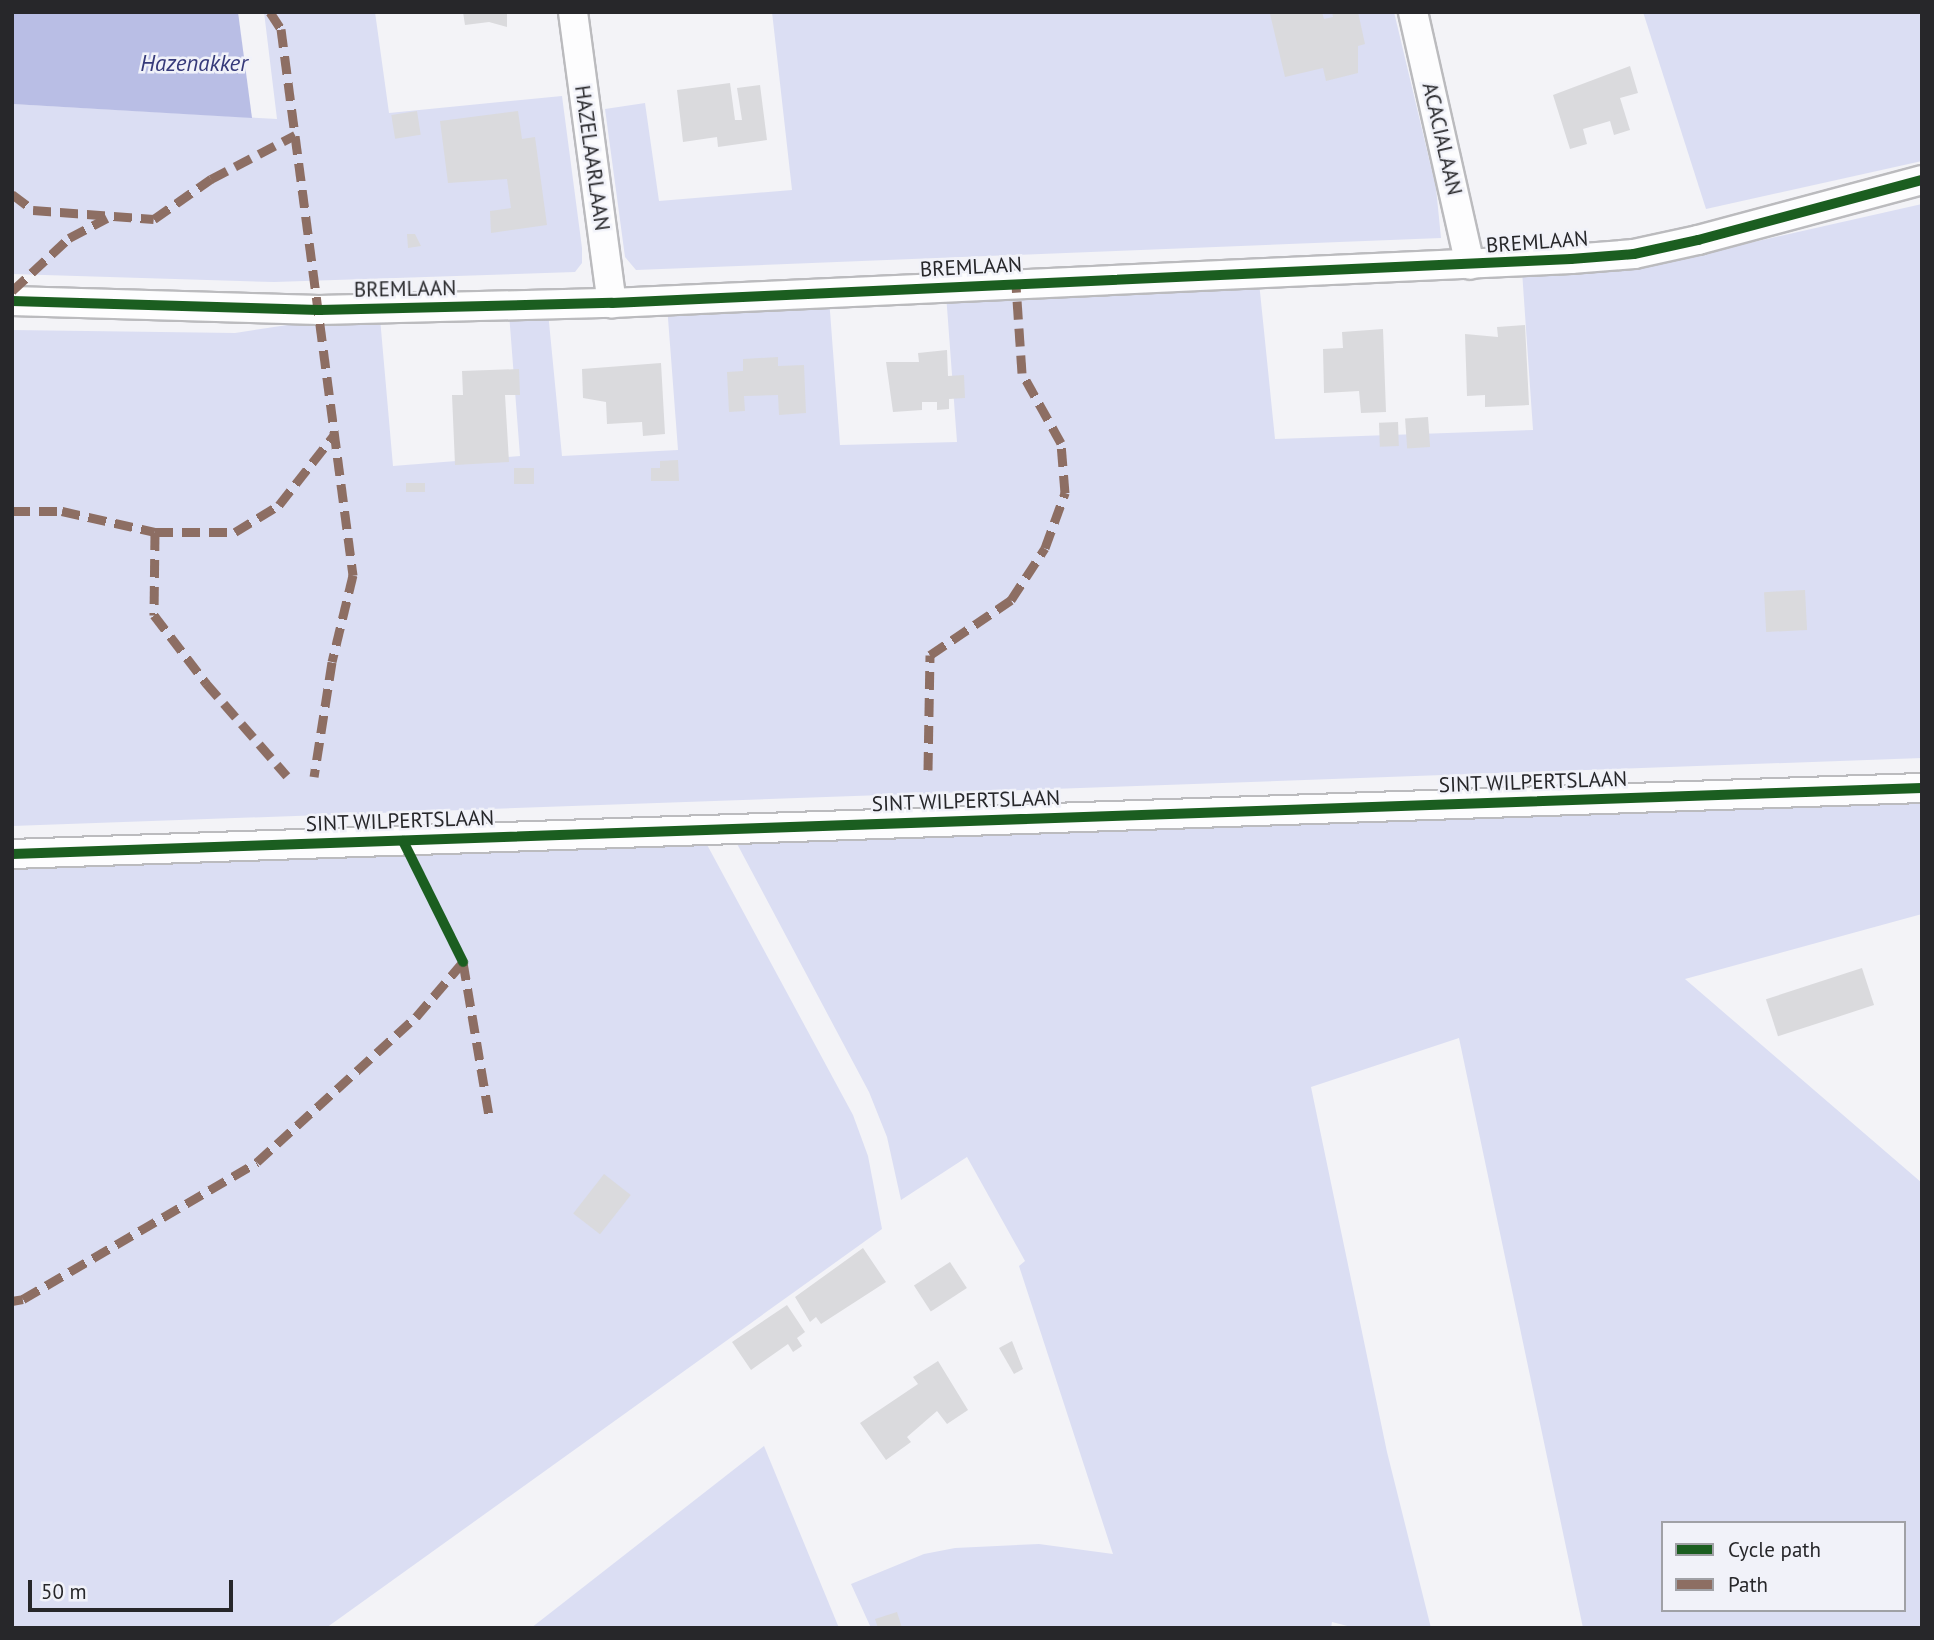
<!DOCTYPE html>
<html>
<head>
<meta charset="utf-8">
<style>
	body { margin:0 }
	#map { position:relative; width:1934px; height:1640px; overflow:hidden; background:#f3f3f7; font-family:"PT Sans",sans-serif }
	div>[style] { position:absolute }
	.green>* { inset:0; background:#dbdef3 }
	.water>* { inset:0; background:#b9bee5 }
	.building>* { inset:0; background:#dadadd; transform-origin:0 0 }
	.roads { filter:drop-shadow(2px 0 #bbbbbe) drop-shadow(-2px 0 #bbbbbe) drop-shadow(0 2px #bbbbbe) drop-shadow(0 -2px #bbbbbe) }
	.street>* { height:28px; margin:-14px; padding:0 14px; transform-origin:14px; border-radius:14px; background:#fdfdfe }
	.quiet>* { height:9px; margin-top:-4.5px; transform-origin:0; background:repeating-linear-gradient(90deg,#8d6e63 0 18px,transparent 0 27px) }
	.cycleway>* { height:10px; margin:-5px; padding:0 5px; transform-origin:5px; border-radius:5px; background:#1b5e20 }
	span { translate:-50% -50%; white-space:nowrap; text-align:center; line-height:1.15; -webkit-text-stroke:5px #f1f2f9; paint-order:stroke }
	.street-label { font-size:21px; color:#27272a }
	.water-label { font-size:23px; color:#363a7a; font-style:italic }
	.frame { position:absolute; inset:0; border:14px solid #27272a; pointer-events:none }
	.legend { position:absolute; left:1661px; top:1521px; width:245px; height:91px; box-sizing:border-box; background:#f1f2f9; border:2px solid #a0a1a6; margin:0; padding:9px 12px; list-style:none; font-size:21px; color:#27272a }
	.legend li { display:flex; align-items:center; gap:14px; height:35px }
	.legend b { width:35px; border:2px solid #a0a1a6 }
	.scale { position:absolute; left:28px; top:1580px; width:205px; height:32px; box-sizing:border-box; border:4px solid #27272a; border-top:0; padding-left:9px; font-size:21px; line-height:24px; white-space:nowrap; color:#27272a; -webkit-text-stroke:5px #f1f2f9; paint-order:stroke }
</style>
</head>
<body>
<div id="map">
	<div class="green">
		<div style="clip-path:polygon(264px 12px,375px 12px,389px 113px,562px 96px,582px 248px,582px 263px,575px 272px,274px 282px,12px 274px,12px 104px,277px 119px)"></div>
		<div style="clip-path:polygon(772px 12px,1394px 12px,1436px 188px,1441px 238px,636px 270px,625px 257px,605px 109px,645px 103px,659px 201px,792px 190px)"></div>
		<div style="clip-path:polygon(1643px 12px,1922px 12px,1922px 161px,1706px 209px)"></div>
		<div style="clip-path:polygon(1922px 204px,1922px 758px,12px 826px,12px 330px,235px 333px,334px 318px,380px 318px,393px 466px,520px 456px,509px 313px,548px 312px,562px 456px,678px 450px,667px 305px,829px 298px,840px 445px,957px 442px,946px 294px,1259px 282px,1275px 439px,1533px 430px,1522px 271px,1647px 266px)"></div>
		<div style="clip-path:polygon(evenodd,1922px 793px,1922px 914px,1685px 979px,1922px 1183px,1922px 1628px,1583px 1628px,1459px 1038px,1311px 1087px,1387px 1452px,1431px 1628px,1355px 1628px,1332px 1622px,1331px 1628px,871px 1628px,851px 1584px,924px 1554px,955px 1548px,1039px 1544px,1113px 1554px,1019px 1266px,1025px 1261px,967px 1157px,901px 1200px,887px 1137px,869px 1092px,735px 840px,1922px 793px,1663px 1523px,1904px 1523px,1904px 1610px,1663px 1610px,1663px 1523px)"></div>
		<div style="clip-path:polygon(705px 841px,853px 1115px,868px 1156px,882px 1229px,326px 1628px,12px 1628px,12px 867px)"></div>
		<div style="clip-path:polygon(764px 1446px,839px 1628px,531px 1628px)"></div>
	</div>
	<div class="water">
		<div style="clip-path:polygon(12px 12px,238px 12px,252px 118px,12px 104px)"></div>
	</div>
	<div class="building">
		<div style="clip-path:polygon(463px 12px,507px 12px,507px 27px,489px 22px,465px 25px)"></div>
		<div style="clip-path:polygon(1322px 12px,1324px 19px,1333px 17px,1332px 12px,1358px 12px,1365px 44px,1358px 46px,1358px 73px,1326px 81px,1323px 68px,1285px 77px,1270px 14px)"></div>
		<div style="clip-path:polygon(1630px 66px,1638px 93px,1620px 98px,1630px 130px,1614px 135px,1610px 121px,1583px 129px,1587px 144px,1570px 149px,1553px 95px)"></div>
		<div style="clip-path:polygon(730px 83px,735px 120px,742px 120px,737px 88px,760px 85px,767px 140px,718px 147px,717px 137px,683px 142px,677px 90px)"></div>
		<div style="left:417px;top:111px;width:24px;height:26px;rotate:81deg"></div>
		<div style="clip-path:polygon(518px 111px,522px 139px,535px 137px,547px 225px,491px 233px,490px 211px,511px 208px,507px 179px,448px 183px,440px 121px)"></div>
		<div style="clip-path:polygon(407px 234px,415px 234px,421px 246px,408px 248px)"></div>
		<div style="clip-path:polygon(1525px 325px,1529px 405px,1485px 407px,1485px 395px,1467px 396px,1465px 334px,1498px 337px,1497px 327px)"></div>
		<div style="clip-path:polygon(1383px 329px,1386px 412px,1361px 413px,1359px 391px,1324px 393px,1323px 349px,1343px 348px,1342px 332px)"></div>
		<div style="clip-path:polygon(947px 350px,948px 376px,964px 375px,965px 398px,949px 399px,949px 409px,937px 410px,937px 402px,922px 402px,922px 410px,893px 412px,886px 362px,919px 362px,918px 353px)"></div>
		<div style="clip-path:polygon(778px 357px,778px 366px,804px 365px,806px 413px,779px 415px,778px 395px,744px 396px,745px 411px,729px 412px,727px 372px,743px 371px,743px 359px)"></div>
		<div style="clip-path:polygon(661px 363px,665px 434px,643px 436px,642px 422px,607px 424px,606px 402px,583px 398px,582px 369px)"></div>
		<div style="clip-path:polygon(519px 369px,520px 395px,505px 395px,509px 462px,455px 465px,452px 395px,463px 395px,462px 371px)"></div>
		<div style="left:1428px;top:417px;width:30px;height:23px;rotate:86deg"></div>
		<div style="left:1398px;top:422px;width:24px;height:19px;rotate:88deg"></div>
		<div style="clip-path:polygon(678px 460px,679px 481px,651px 481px,651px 468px,660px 468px,660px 461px)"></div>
		<div style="left:534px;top:468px;width:16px;height:20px;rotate:90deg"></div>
		<div style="left:425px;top:483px;width:9px;height:19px;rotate:90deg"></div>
		<div style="left:1805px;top:590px;width:40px;height:41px;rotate:87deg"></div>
		<div style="left:1862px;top:968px;width:39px;height:101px;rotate:72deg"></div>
		<div style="left:604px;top:1174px;width:34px;height:50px;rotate:38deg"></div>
		<div style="clip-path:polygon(863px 1248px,886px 1282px,821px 1324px,816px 1317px,810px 1322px,795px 1297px)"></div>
		<div style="left:950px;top:1262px;width:31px;height:43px;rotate:57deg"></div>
		<div style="clip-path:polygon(787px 1305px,805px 1332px,797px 1338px,802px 1346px,793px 1352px,788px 1344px,751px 1370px,732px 1342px)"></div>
		<div style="clip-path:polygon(1012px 1341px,1023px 1369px,1014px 1374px,999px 1348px)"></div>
		<div style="clip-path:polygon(938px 1361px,968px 1410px,947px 1424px,937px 1411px,907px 1437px,911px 1442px,886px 1460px,860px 1423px,918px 1384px,913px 1377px)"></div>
		<div style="clip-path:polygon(897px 1612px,902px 1628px,878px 1628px,875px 1619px)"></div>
	</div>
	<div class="roads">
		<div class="street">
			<div style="left:573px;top:12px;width:294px;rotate:82.4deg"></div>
			<div style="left:1413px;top:12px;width:259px;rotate:77.3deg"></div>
			<div style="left:12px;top:301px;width:307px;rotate:1.7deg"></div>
			<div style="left:319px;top:310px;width:293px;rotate:-1.4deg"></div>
			<div style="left:612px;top:303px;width:960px;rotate:-2.63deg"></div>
			<div style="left:1571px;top:259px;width:63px;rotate:-4.5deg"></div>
			<div style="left:1634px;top:254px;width:66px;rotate:-12.3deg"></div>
			<div style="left:1698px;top:240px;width:232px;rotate:-15deg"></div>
			<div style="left:12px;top:854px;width:1911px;rotate:-1.98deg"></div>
		</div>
	</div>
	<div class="quiet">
		<div style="left:270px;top:12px;width:20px;rotate:57deg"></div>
		<div style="left:281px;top:29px;width:551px;rotate:82.49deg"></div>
		<div style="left:353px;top:575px;width:89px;rotate:103.6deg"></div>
		<div style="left:332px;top:662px;width:116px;rotate:98.9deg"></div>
		<div style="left:12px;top:194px;width:26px;rotate:37deg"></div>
		<div style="left:33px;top:210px;width:121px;rotate:4.3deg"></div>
		<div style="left:154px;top:219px;width:70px;rotate:-35.1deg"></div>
		<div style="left:211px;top:179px;width:95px;rotate:-27.6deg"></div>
		<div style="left:12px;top:291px;width:78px;rotate:-42.9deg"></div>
		<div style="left:69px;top:238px;width:43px;rotate:-27.8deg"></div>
		<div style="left:12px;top:511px;width:50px"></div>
		<div style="left:62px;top:511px;width:95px;rotate:12.7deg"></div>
		<div style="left:155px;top:532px;width:80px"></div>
		<div style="left:235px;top:532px;width:52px;rotate:-31.5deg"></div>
		<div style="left:279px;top:505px;width:89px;rotate:-51.8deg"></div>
		<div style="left:155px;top:532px;width:83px;rotate:90.7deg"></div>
		<div style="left:154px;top:615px;width:86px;rotate:52.6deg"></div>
		<div style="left:206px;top:683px;width:123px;rotate:48.9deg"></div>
		<div style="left:928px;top:770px;width:115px;rotate:-89deg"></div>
		<div style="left:930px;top:655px;width:98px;rotate:-34.2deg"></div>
		<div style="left:1011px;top:600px;width:62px;rotate:-56.8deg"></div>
		<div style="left:1045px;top:548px;width:59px;rotate:-70deg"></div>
		<div style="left:1065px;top:493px;width:50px;rotate:-94.6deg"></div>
		<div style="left:1061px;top:443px;width:80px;rotate:-119.1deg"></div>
		<div style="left:1022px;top:373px;width:89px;rotate:-93.9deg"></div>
		<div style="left:463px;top:962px;width:155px;rotate:80.4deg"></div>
		<div style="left:12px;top:1301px;width:11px;rotate:-10deg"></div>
		<div style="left:23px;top:1299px;width:271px;rotate:-30.3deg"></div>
		<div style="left:257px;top:1162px;width:215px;rotate:-42.4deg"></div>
		<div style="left:416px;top:1017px;width:72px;rotate:-49.5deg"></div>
	</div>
	<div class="cycleway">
		<div style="left:12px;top:301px;width:307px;rotate:1.7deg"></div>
		<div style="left:319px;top:310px;width:293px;rotate:-1.4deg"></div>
		<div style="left:612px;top:303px;width:960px;rotate:-2.63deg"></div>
		<div style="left:1571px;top:259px;width:63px;rotate:-4.5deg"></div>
		<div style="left:1634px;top:254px;width:66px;rotate:-12.3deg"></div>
		<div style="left:1698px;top:240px;width:232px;rotate:-15deg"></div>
		<div style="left:403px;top:841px;width:135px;rotate:63.6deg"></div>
		<div style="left:12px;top:854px;width:1911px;rotate:-1.98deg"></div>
	</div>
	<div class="street-label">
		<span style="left:1442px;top:139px;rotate:77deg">ACACIALAAN</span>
		<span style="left:592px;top:158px;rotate:82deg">HAZELAARLAAN</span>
		<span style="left:1537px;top:242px;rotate:-4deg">BREMLAAN</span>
		<span style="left:971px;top:267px;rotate:-3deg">BREMLAAN</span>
		<span style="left:405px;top:289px;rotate:-1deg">BREMLAAN</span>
		<span style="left:1533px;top:782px;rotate:-2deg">SINT WILPERTSLAAN</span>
		<span style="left:966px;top:801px;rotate:-2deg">SINT WILPERTSLAAN</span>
		<span style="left:400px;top:821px;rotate:-2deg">SINT WILPERTSLAAN</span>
	</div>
	<div class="water-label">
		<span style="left:194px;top:63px">Hazenakker</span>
	</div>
	<div class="frame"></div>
	<ul class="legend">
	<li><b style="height:9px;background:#1b5e20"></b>Cycle path</li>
	<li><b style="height:9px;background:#8d6e63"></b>Path</li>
	</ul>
	<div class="scale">50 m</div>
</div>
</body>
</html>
